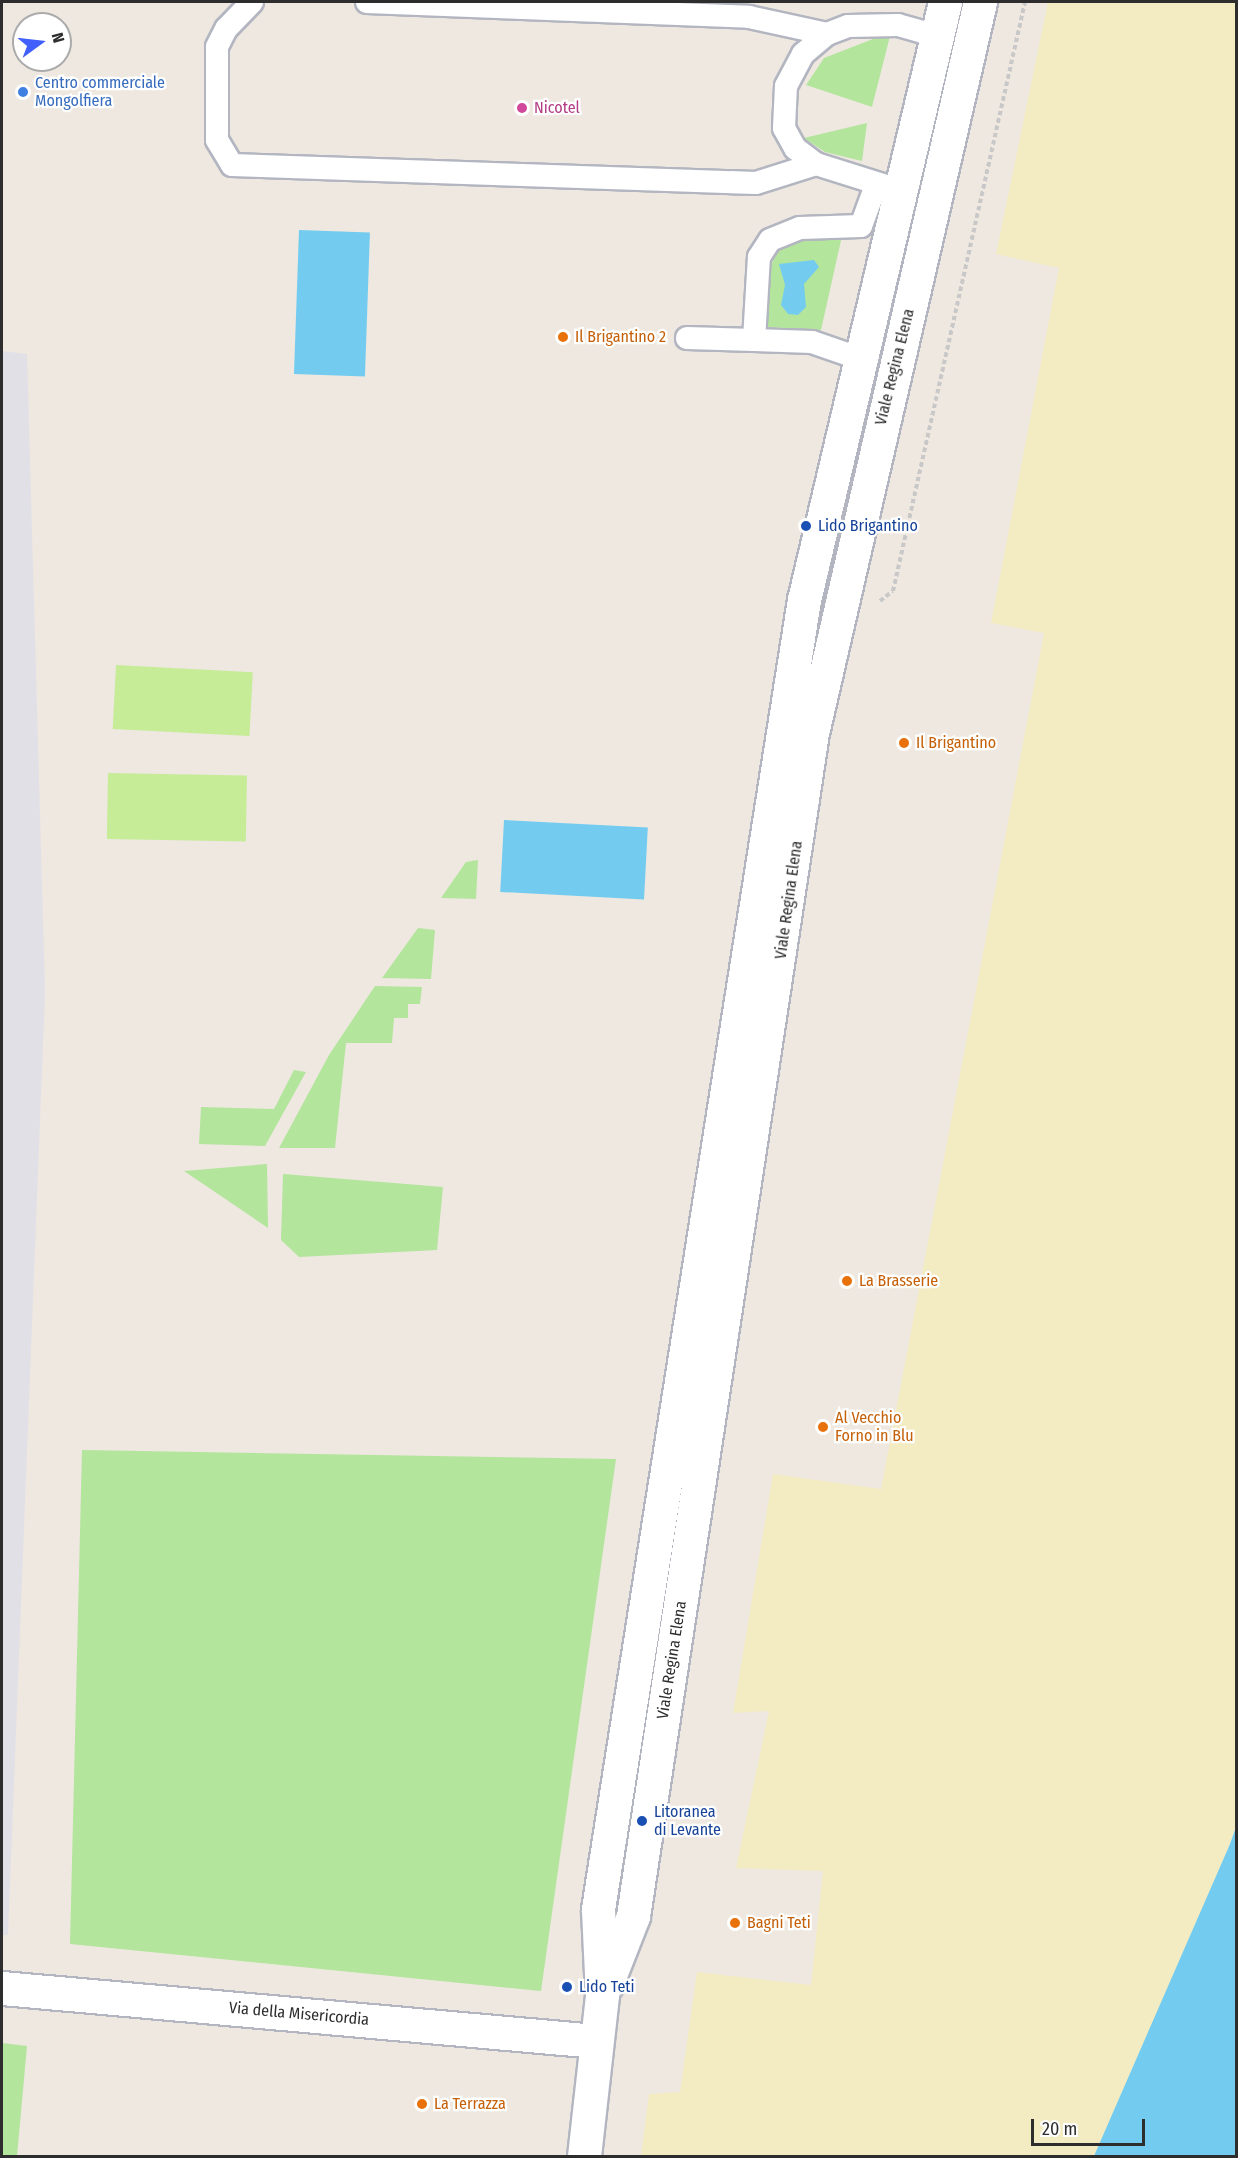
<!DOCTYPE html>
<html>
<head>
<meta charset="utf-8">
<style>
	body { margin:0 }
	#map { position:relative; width:1238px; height:2158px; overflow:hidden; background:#eee8e0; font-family:"Fira Sans Condensed",sans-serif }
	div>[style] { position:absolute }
	.industrial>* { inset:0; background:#e2e0e7 }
	.green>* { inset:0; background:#b3e59c }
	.sand>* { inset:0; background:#f3ecc3 }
	.pitch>* { inset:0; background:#c6ec98; transform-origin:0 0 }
	.water>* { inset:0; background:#73ccf0; transform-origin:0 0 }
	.path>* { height:4px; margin-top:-2px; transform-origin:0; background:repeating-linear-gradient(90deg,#c8c8c8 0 4.5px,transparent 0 7.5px) }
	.roads { filter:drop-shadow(2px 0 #b3b6c0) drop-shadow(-2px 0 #b3b6c0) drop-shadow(0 2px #b3b6c0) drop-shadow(0 -2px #b3b6c0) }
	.lane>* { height:22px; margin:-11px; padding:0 11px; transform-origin:11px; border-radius:11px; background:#fff }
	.street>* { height:33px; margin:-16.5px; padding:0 16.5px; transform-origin:16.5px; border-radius:16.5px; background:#fff }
	.dots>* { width:16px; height:16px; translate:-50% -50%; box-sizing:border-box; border:3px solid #fff; border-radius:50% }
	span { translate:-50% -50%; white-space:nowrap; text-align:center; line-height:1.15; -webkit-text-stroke:4.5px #fff; paint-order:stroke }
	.shop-label { font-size:16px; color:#366cbe }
	.left { translate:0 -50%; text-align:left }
	.hotel-label { font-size:16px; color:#b23c85 }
	.food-label { font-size:16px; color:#c56008 }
	.street-label { font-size:16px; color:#2d2d2d }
	.transit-label { font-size:16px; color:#164399 }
	.frame { position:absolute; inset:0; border:3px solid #2d2d2d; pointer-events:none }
	.north { position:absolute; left:12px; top:12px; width:60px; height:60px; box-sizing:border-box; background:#fff; border:2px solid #ababab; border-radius:50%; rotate:75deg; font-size:16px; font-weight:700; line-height:24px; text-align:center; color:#2d2d2d }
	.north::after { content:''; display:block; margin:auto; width:21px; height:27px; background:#405ffb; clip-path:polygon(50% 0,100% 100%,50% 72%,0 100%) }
	.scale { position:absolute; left:1031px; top:2119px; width:114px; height:27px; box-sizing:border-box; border:3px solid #2d2d2d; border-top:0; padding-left:8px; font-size:18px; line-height:21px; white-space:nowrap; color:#2d2d2d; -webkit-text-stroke:4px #fff; paint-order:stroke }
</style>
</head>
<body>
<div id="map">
	<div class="industrial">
		<div style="clip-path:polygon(2px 351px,27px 354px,45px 993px,8px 1935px,2px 1935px)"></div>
	</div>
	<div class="green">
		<div style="clip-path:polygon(891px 32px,872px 107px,806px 85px,824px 58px)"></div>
		<div style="clip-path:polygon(867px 123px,862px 161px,825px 152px,804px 138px)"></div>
		<div style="clip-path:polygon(842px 236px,821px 330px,767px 327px,768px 273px,779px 246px,788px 239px)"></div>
		<div style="clip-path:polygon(478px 860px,476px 899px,441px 898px,466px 862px)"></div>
		<div style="clip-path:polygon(418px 928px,435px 930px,431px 979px,382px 978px)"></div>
		<div style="clip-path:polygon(375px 986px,422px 987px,420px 1004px,408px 1004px,408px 1018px,394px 1018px,392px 1043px,346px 1043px,335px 1148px,279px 1148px,329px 1055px)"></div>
		<div style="clip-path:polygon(294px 1070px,306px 1072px,265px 1146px,199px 1144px,201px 1107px,274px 1109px)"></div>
		<div style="clip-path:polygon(267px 1164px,268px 1228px,184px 1171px)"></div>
		<div style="clip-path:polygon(283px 1174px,443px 1187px,437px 1250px,299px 1257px,281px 1240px)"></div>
		<div style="clip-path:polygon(82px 1450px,616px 1459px,541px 1991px,70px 1944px)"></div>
		<div style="clip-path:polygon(2px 2043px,27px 2046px,17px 2156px,2px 2156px)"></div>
	</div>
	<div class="sand">
		<div style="clip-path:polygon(1048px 2px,1236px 2px,1236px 1827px,1113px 2156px,641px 2156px,649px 2094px,680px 2092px,697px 1972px,811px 1985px,823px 1871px,736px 1868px,769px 1711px,733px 1713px,773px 1474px,881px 1489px,1044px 633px,991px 623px,1059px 268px,996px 254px)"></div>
	</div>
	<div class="pitch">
		<div style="left:116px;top:665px;width:137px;height:64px;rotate:3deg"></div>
		<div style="left:108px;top:773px;width:139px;height:66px;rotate:1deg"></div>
	</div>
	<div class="water">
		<div style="left:299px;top:230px;width:71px;height:144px;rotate:2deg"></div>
		<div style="clip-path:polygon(814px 260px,819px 267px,804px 284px,806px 307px,798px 315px,788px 314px,781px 305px,785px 285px,779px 264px)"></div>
		<div style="left:504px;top:820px;width:144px;height:72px;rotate:3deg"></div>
		<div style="clip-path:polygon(1236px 1827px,1236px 2156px,1094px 2156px,1230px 1844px)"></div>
	</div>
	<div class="path">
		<div style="left:880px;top:601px;width:16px;rotate:-38deg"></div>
		<div style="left:893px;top:591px;width:604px;rotate:-77.37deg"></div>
	</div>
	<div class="roads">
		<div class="lane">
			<div style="left:252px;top:2px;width:37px;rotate:134deg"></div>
			<div style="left:226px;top:29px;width:20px;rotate:117deg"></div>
			<div style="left:217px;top:47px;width:93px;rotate:90deg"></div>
			<div style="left:217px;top:140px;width:29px;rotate:59deg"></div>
			<div style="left:232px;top:165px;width:524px;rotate:1.97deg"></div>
			<div style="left:756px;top:183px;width:63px;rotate:-17.6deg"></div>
			<div style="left:367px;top:2px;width:382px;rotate:2.2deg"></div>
			<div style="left:749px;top:17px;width:80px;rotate:12.3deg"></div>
			<div style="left:902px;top:191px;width:90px;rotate:-162.6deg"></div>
			<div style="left:816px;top:164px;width:26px;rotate:-143deg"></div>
			<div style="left:795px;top:148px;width:23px;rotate:-119deg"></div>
			<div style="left:784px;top:128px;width:42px;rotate:-87.3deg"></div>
			<div style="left:786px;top:86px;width:36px;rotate:-62deg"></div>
			<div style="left:803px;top:54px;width:31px;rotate:-40deg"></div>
			<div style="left:827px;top:34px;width:22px;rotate:-21deg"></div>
			<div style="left:848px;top:26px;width:50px;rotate:-1.1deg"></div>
			<div style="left:898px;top:25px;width:41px;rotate:15.8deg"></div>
			<div style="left:687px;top:338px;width:67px;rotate:1.7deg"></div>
			<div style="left:754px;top:340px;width:83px;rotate:-86.6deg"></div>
			<div style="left:759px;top:257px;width:20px;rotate:-57deg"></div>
			<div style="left:770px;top:240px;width:32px;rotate:-22deg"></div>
			<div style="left:800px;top:228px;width:61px;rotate:-1.9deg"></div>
			<div style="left:861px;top:226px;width:44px;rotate:-69.9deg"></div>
			<div style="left:754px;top:340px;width:58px;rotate:2deg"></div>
			<div style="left:812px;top:342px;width:52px;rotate:19.1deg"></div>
		</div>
		<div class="street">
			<div style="left:606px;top:1985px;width:74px;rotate:-68.6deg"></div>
			<div style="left:633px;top:1916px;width:1196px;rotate:-81.4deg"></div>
			<div style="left:812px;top:733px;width:750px;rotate:-77.06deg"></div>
			<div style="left:2px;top:1988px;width:596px;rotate:5.1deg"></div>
			<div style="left:584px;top:2156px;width:162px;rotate:-83.6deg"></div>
			<div style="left:602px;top:1995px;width:86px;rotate:-92.7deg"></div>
			<div style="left:598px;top:1909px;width:1325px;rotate:-81.06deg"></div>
			<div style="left:804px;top:600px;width:614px;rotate:-76.73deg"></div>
		</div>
	</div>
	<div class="dots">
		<div style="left:23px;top:92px;background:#3f7fe0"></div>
		<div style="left:522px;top:108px;background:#d1479c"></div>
		<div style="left:563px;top:337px;background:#e8710a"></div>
		<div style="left:806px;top:526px;background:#1a4fb4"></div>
		<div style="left:904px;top:743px;background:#e8710a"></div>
		<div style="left:847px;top:1281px;background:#e8710a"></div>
		<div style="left:823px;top:1427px;background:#e8710a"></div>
		<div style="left:642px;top:1821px;background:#1a4fb4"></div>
		<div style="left:735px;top:1923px;background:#e8710a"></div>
		<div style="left:567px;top:1987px;background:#1a4fb4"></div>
		<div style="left:422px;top:2104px;background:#e8710a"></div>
	</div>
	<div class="shop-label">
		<span class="left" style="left:35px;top:92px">Centro commerciale<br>Mongolfiera</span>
	</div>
	<div class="hotel-label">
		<span class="left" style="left:534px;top:108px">Nicotel</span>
	</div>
	<div class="food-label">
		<span class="left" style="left:575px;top:337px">Il Brigantino 2</span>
		<span class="left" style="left:916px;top:743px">Il Brigantino</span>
		<span class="left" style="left:859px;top:1281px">La Brasserie</span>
		<span class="left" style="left:835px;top:1427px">Al Vecchio<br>Forno in Blu</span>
		<span class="left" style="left:747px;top:1923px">Bagni Teti</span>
		<span class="left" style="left:434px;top:2104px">La Terrazza</span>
	</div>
	<div class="street-label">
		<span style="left:895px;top:367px;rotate:-76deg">Viale Regina Elena</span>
		<span style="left:789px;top:900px;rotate:-82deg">Viale Regina Elena</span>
		<span style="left:672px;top:1660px;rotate:-81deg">Viale Regina Elena</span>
		<span style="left:299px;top:2014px;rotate:5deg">Via della Misericordia</span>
	</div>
	<div class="transit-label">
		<span class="left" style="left:818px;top:526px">Lido Brigantino</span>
		<span class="left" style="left:654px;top:1821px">Litoranea<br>di Levante</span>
		<span class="left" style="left:579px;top:1987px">Lido Teti</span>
	</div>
	<div class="frame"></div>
	<div class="north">N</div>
	<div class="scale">20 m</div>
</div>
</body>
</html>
